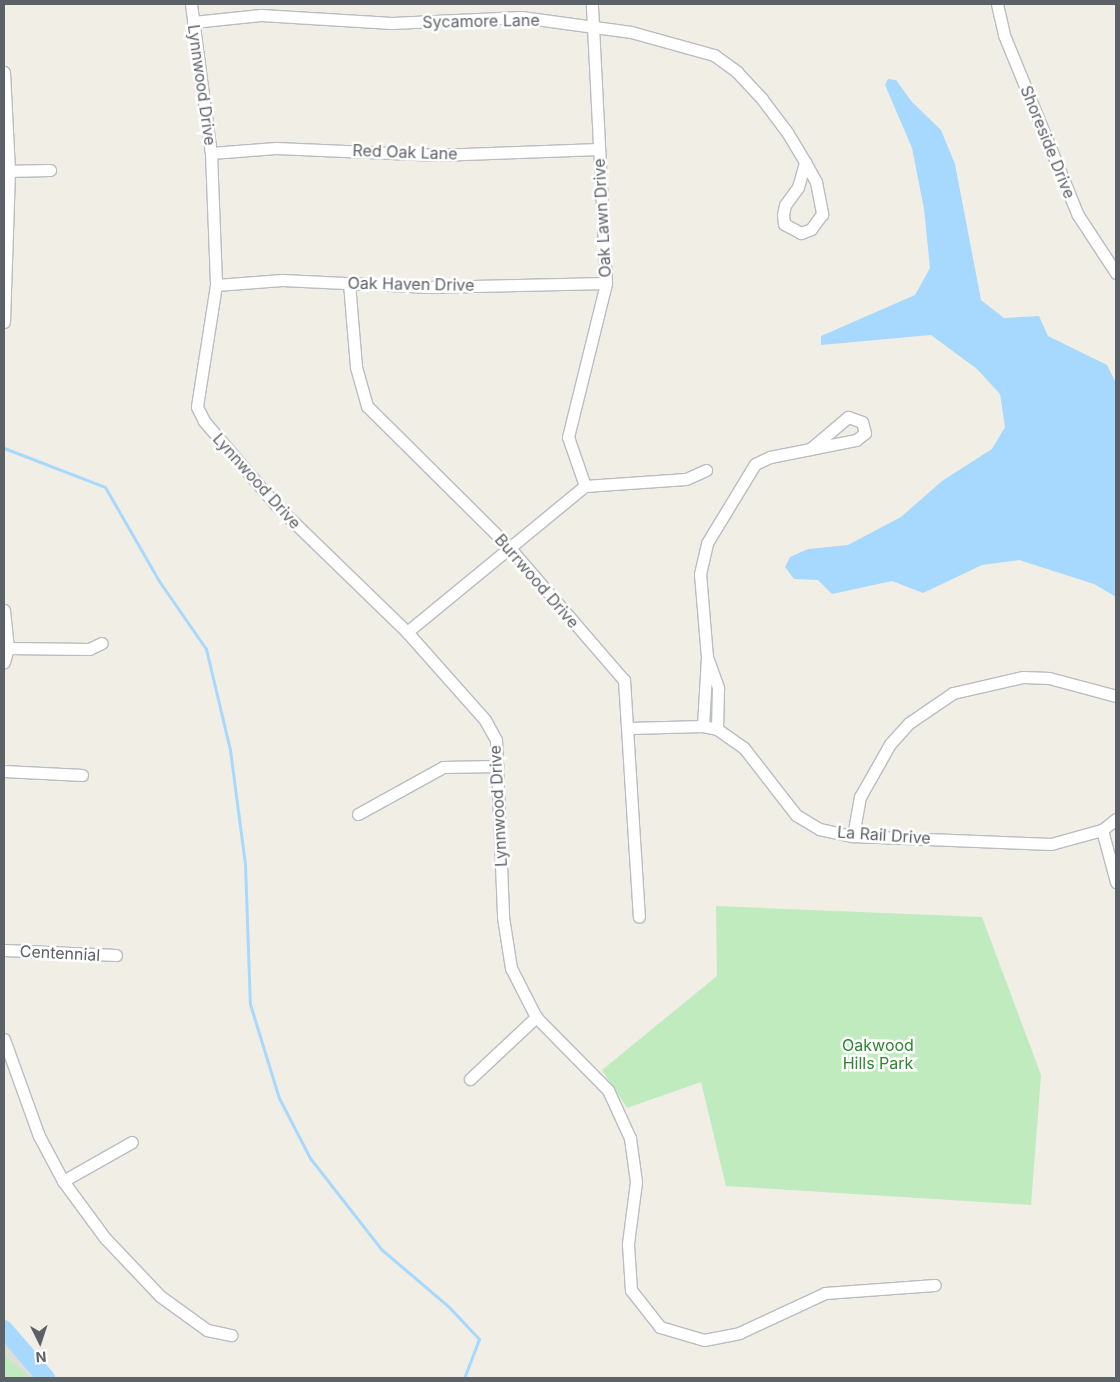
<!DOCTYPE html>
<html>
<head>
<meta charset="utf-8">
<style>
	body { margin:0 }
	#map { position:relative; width:1120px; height:1382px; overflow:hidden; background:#f1eee5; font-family:Inter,sans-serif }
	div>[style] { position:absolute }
	.education>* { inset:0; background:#e0ddd4 }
	.green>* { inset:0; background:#bfebbf }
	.water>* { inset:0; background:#a7d9ff }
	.stream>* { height:3px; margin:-1.5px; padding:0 1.5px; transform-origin:1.5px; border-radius:1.5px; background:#a7d9ff }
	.river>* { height:18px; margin:-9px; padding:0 9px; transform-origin:9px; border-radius:9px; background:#a7d9ff }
	.roads { filter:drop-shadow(1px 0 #b9bdc2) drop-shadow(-1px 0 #b9bdc2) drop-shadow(0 1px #b9bdc2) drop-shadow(0 -1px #b9bdc2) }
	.minor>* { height:11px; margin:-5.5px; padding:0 5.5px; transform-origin:5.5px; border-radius:5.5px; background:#fff }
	span { translate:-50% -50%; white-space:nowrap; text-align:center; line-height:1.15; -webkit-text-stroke:5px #fff; paint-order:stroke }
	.street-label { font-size:16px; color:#5c6167 }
	.park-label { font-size:16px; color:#2c8730 }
	.frame { position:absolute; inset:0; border:5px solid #5c6167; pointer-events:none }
	.north { position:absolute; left:15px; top:1317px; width:50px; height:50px; -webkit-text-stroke:4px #fff; paint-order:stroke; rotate:176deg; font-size:14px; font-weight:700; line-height:20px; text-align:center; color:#5c6167 }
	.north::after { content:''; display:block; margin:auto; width:18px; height:22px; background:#5c6167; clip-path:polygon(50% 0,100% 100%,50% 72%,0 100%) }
</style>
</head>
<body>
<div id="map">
	<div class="education">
		<div style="clip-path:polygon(4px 1329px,46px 1378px,4px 1378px)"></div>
	</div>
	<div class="green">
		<div style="clip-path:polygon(716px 906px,982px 917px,1041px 1075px,1031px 1205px,726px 1186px,701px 1082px,627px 1108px,602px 1070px,717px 976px)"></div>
		<div style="clip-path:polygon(4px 1355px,31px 1378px,4px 1378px)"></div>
	</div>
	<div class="water">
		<div style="clip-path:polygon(888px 79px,896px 80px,912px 102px,941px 130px,955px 164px,981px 300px,1004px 318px,1039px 316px,1048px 336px,1107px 365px,1116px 383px,1116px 597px,1094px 584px,1019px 560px,982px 565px,923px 593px,892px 581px,832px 594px,818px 580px,794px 579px,785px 567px,790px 557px,808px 549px,848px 545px,901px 517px,942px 481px,992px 449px,1005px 427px,1000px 394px,977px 369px,931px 335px,821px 345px,821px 336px,915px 295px,930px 268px,924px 209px,912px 148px,885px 85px)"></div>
	</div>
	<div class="stream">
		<div style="left:4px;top:448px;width:108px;rotate:21.1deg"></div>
		<div style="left:105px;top:487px;width:108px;rotate:60.1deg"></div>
		<div style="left:159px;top:581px;width:83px;rotate:55.3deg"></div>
		<div style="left:206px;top:649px;width:104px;rotate:76.6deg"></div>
		<div style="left:230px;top:750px;width:115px;rotate:82.5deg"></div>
		<div style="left:245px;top:864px;width:140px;rotate:88deg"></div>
		<div style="left:250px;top:1004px;width:98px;rotate:72.9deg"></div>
		<div style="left:279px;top:1098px;width:68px;rotate:62.7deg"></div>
		<div style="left:310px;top:1158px;width:115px;rotate:52deg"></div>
		<div style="left:381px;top:1249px;width:88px;rotate:40.4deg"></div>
		<div style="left:448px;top:1306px;width:45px;rotate:46.8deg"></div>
		<div style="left:479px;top:1339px;width:42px;rotate:111deg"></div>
	</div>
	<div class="river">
		<div style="left:4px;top:1329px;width:65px;rotate:49.4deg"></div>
	</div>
	<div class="roads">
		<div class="minor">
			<div style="left:191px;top:4px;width:150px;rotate:82.4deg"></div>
			<div style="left:211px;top:153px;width:132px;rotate:87.8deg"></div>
			<div style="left:216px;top:285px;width:123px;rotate:98.9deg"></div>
			<div style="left:197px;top:407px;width:16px;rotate:63deg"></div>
			<div style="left:204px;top:421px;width:111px;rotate:49.4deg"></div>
			<div style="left:276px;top:505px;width:182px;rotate:44.1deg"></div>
			<div style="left:407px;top:632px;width:118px;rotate:48.4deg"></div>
			<div style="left:485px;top:720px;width:23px;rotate:61deg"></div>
			<div style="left:496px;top:740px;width:177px;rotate:87.7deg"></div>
			<div style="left:503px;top:917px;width:52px;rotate:81.1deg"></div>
			<div style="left:511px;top:968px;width:55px;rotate:63deg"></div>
			<div style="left:536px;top:1017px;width:103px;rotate:45.4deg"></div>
			<div style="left:608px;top:1090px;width:53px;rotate:65.4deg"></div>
			<div style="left:630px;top:1138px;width:44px;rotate:82.2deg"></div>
			<div style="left:636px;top:1182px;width:63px;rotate:97.4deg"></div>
			<div style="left:628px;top:1244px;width:46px;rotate:86.3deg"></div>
			<div style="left:631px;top:1290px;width:47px;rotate:51.9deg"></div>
			<div style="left:660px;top:1327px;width:46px;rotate:16.5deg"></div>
			<div style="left:704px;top:1340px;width:36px;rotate:-11deg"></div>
			<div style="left:739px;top:1333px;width:95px;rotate:-24.9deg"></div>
			<div style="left:825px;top:1293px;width:110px;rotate:-4.2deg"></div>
			<div style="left:997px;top:4px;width:32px;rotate:77deg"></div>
			<div style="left:1004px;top:35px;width:195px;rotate:67.7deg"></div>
			<div style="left:1078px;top:215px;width:69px;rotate:56.8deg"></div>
			<div style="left:193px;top:22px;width:68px;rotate:-5.9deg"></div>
			<div style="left:261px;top:15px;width:131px;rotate:3.5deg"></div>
			<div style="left:392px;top:23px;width:129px;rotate:-2.7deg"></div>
			<div style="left:521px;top:17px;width:111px;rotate:7.8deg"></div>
			<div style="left:631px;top:32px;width:86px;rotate:15.5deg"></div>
			<div style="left:714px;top:55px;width:29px;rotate:36deg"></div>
			<div style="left:737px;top:72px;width:37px;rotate:47deg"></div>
			<div style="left:762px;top:99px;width:41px;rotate:52.9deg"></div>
			<div style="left:787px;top:132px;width:35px;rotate:59deg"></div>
			<div style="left:805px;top:162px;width:23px;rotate:61deg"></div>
			<div style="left:816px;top:182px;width:33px;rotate:79deg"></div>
			<div style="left:822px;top:214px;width:19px;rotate:126deg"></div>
			<div style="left:811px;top:229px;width:11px;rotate:158deg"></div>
			<div style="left:801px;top:233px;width:19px;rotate:-152deg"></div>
			<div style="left:784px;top:224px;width:9px;rotate:-96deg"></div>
			<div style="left:783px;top:215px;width:10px;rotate:-79deg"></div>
			<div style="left:785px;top:205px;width:22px;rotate:-54deg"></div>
			<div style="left:798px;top:187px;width:26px;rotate:-74deg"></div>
			<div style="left:4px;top:72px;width:99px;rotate:87.1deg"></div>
			<div style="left:9px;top:171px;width:151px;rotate:91.9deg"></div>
			<div style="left:211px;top:153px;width:65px;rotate:-4.4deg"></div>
			<div style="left:276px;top:148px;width:161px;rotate:2.5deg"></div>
			<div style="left:437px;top:155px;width:162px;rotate:-2.1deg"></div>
			<div style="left:4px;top:171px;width:46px;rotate:-1.2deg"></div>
			<div style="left:349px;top:283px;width:84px;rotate:85.2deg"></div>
			<div style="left:356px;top:367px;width:41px;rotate:74.2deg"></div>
			<div style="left:367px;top:406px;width:200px;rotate:44.8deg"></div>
			<div style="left:509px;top:547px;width:176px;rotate:49.2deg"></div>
			<div style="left:624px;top:680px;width:237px;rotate:86.4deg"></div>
			<div style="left:216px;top:285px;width:66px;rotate:-4.3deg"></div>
			<div style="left:282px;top:280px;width:148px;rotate:2.7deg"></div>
			<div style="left:430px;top:287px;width:176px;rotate:-1.3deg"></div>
			<div style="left:585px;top:486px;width:52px;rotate:-109.1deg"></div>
			<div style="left:568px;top:437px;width:159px;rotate:-76.1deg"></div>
			<div style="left:606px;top:283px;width:279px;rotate:-92.9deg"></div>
			<div style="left:4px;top:610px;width:38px;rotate:84deg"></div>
			<div style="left:8px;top:648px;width:15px;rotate:106deg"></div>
			<div style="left:407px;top:632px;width:230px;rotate:-39.4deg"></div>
			<div style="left:585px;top:486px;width:101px;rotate:-4deg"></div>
			<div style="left:686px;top:479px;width:22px;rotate:-24deg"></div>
			<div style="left:8px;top:648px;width:81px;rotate:0.7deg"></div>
			<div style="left:89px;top:649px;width:14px;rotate:-25deg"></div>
			<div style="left:707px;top:657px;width:33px;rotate:70deg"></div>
			<div style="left:718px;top:688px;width:41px;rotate:91.4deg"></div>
			<div style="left:703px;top:726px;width:69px;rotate:-86.7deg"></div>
			<div style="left:707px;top:657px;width:83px;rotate:-94.8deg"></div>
			<div style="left:700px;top:574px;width:32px;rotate:-77deg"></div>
			<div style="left:707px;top:543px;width:92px;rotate:-58.7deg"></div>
			<div style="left:755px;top:464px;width:17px;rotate:-25deg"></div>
			<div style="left:770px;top:457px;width:88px;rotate:-11.2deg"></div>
			<div style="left:856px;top:440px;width:11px;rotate:-38deg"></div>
			<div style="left:865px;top:433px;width:11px;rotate:-105deg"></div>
			<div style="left:862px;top:422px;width:15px;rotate:-160deg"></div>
			<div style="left:848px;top:417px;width:50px;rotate:139.9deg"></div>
			<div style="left:629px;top:728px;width:74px;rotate:-1.5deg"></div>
			<div style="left:703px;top:726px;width:14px;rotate:12deg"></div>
			<div style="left:717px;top:729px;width:33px;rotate:35deg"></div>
			<div style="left:744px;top:748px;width:85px;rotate:52.2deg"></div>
			<div style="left:796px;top:815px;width:27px;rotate:31deg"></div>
			<div style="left:819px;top:829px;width:35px;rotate:12deg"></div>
			<div style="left:853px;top:836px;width:198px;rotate:2.3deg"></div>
			<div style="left:1051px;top:844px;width:53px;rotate:-15.4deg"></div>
			<div style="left:1102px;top:830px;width:18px;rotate:-38deg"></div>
			<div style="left:4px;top:771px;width:78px;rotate:2.9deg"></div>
			<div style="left:358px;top:814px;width:97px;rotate:-28.9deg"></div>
			<div style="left:443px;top:767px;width:55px;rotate:-1deg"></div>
			<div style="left:1102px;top:830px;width:54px;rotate:74.9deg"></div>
			<div style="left:853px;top:836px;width:40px;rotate:-80deg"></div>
			<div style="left:860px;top:797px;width:61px;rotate:-60.5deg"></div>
			<div style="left:890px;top:744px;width:28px;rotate:-48deg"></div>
			<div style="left:909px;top:723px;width:53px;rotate:-34.3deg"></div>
			<div style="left:953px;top:693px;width:72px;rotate:-12.9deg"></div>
			<div style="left:1023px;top:677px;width:26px;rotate:2deg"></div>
			<div style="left:1049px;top:678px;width:69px;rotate:15deg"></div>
			<div style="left:4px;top:950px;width:112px;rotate:2.6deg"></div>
			<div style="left:4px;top:1039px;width:103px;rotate:70.2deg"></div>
			<div style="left:39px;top:1136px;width:51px;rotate:61.9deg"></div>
			<div style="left:63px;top:1181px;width:71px;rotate:53.6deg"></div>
			<div style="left:105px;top:1238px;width:80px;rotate:46.5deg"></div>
			<div style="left:160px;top:1296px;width:58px;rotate:35.9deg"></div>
			<div style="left:207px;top:1330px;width:25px;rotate:12deg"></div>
			<div style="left:470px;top:1079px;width:91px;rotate:-43.2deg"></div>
			<div style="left:63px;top:1181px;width:79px;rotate:-29.5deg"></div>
		</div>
	</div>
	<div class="street-label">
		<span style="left:481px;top:21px;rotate:-1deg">Sycamore Lane</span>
		<span style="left:202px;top:85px;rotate:82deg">Lynnwood Drive</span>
		<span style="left:1048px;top:142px;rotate:68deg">Shoreside Drive</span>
		<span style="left:405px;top:152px;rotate:2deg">Red Oak Lane</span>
		<span style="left:602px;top:218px;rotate:-93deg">Oak Lawn Drive</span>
		<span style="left:411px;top:284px;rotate:1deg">Oak Haven Drive</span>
		<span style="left:257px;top:481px;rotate:48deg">Lynnwood Drive</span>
		<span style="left:537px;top:581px;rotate:49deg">Burrwood Drive</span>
		<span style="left:498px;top:806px;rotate:-93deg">Lynnwood Drive</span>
		<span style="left:884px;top:835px;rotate:4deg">La Rail Drive</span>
		<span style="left:60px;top:953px;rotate:3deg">Centennial</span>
	</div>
	<div class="park-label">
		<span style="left:878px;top:1054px">Oakwood<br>Hills Park</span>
	</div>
	<div class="frame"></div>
	<div class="north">N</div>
</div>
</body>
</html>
